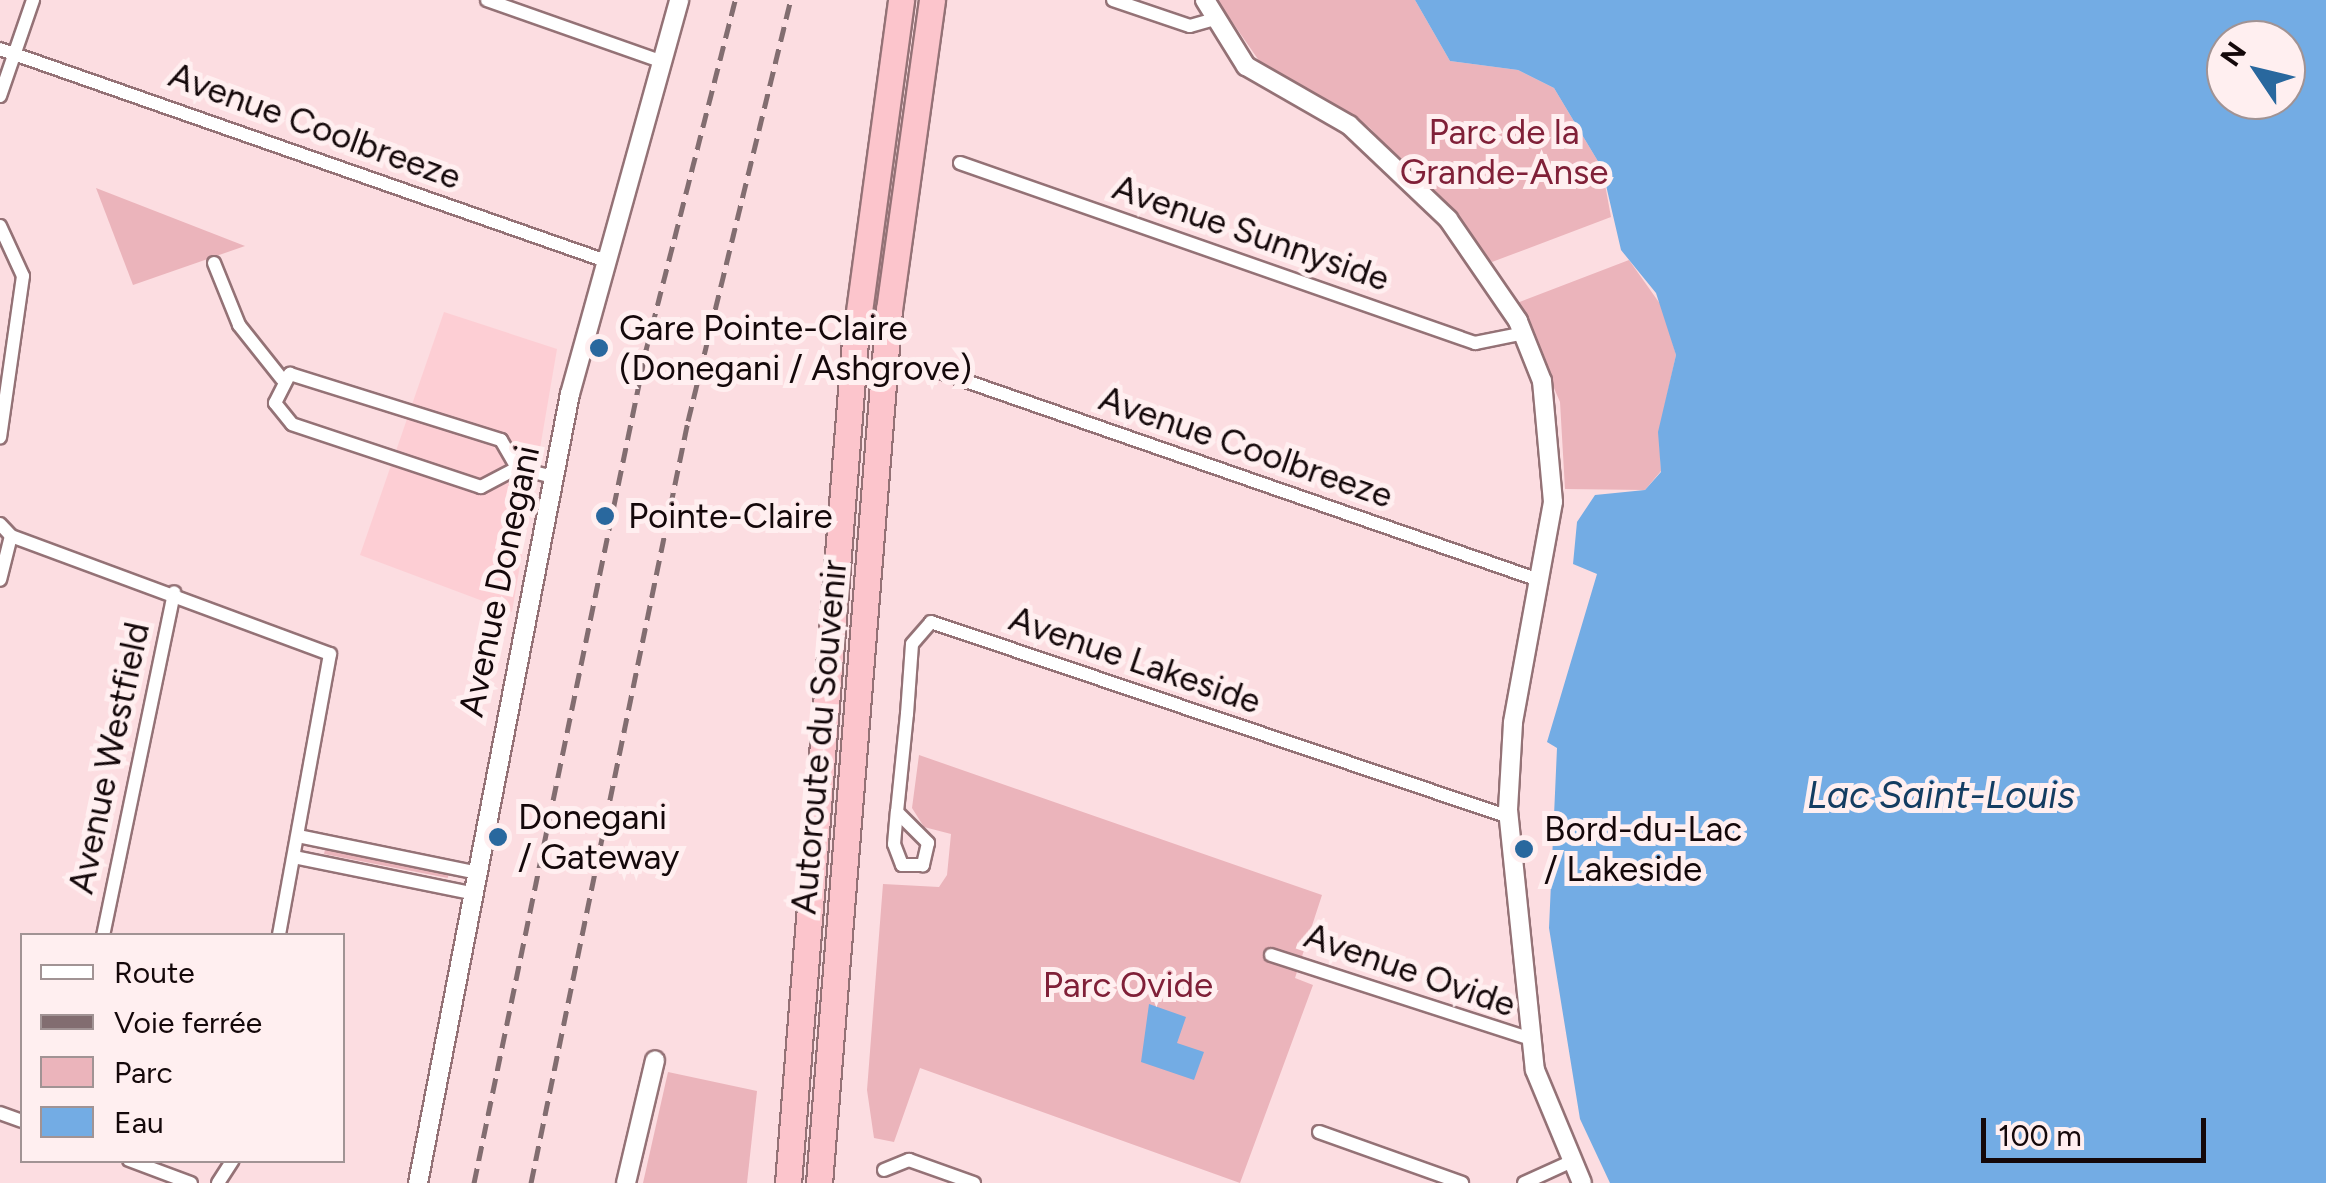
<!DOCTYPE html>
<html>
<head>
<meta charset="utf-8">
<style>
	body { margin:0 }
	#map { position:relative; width:2326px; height:1183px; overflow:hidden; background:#fcdde1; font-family:Figtree,sans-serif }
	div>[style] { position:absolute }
	.built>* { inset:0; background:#fdced4 }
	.green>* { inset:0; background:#ebb4bb; transform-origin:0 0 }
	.water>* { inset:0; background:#73ace4 }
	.roads { filter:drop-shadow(2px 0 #947276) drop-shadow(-2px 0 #947276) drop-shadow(0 2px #947276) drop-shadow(0 -2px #947276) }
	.minor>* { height:12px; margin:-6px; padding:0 6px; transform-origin:6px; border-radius:6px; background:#fff }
	.tertiary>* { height:18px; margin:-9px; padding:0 9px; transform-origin:9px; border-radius:9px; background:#fff }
	.motorway>* { height:25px; margin:-12.5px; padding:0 12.5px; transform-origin:12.5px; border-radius:12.5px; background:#fcc5cc }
	.rail>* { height:5px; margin-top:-2.5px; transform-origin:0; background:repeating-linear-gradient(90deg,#826d70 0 15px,transparent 0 23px) }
	.dots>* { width:28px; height:28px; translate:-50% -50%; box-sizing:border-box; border:5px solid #ffeff0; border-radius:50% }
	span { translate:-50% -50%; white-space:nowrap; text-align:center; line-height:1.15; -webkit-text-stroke:10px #ffeff0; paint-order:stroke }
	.street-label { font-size:35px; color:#14080a }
	.park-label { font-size:35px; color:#802038 }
	.poi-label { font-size:35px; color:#14080a }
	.left { translate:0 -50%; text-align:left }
	.water-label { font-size:38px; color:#133d62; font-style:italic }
	.legend { position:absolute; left:20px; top:933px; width:325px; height:230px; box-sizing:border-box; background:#ffeff0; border:2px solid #a19394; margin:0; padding:12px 18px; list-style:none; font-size:30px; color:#14080a }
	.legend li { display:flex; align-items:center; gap:20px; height:50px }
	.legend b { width:50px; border:2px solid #a19394 }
	.north { position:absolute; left:2206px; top:20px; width:100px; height:100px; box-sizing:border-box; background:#ffeff0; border:2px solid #a19394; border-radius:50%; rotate:305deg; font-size:28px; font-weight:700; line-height:40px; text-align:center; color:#14080a }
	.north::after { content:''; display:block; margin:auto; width:35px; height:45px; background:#29689e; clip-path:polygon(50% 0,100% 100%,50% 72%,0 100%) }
	.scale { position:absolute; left:1981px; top:1118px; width:225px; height:45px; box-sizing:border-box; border:5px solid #14080a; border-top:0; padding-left:12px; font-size:30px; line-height:35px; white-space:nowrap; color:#14080a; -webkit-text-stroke:8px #ffeff0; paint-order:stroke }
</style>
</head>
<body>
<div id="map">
	<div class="built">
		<div style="clip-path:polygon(444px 312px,557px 349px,512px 612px,360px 555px)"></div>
	</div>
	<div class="green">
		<div style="clip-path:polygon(1217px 0,1415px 0,1450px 61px,1518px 70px,1554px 88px,1602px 168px,1611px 217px,1492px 262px,1369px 127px,1262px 65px)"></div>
		<div style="clip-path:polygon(96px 188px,245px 246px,133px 285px)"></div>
		<div style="clip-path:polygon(1629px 260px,1663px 308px,1676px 355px,1659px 432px,1661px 471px,1645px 490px,1565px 489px,1560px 402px,1517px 303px)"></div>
		<div style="clip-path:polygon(919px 755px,1322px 895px,1295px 978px,1313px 985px,1240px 1183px,920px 1068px,894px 1142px,874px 1138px,867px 1090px,883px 884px,939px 887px,947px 875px,951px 834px,924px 827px,912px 808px)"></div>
		<div style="left:325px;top:849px;width:126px;height:5px;rotate:11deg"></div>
		<div style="clip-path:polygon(668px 1072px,757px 1091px,747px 1183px,643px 1183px)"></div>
	</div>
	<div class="water">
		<div style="clip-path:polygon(evenodd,1415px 0,2326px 0,2326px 1183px,1610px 1183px,1580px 1119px,1549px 928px,1557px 748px,1547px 742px,1597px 574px,1573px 564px,1577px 522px,1595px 495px,1645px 490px,1661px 472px,1658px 432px,1676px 355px,1656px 293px,1621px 250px,1602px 168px,1554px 88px,1518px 70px,1450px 61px,1415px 0,2226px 40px,2286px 40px,2286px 100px,2226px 100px,2226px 40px)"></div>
		<div style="clip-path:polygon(1149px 1004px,1186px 1017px,1177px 1043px,1204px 1052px,1194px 1080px,1141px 1062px)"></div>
	</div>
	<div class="roads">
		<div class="minor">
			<div style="left:487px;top:0;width:187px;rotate:19.4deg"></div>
			<div style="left:1113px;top:0;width:81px;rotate:18.7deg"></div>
			<div style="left:1190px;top:26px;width:22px;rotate:-16deg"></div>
			<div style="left:0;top:49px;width:645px;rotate:19.28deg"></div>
			<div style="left:0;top:96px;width:102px;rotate:-71deg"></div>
			<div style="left:960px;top:163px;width:546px;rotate:19.27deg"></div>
			<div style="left:1475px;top:343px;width:50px;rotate:-11.5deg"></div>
			<div style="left:0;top:226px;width:55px;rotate:65.3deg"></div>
			<div style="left:23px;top:276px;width:163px;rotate:98.1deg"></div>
			<div style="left:214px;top:263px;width:67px;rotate:68deg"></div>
			<div style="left:239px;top:325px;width:69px;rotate:51.5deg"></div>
			<div style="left:937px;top:371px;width:634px;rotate:19.15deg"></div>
			<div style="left:290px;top:374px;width:221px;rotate:17.4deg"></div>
			<div style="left:501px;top:440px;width:32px;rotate:60deg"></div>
			<div style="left:517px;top:468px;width:41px;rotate:152.2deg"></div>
			<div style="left:481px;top:487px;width:199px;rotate:-161.6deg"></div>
			<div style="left:292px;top:424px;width:27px;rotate:-129deg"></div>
			<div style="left:275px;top:403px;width:33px;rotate:-63deg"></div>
			<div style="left:517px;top:468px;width:38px;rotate:14deg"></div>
			<div style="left:0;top:524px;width:16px;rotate:47deg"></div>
			<div style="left:11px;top:536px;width:45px;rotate:104deg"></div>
			<div style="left:11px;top:536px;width:340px;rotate:20.3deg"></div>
			<div style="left:330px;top:654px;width:287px;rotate:100.3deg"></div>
			<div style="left:897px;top:812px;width:44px;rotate:45deg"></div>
			<div style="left:928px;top:843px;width:23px;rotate:103deg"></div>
			<div style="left:923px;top:865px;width:21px;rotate:180deg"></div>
			<div style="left:902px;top:865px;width:22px;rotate:-111deg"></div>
			<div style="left:894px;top:844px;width:32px;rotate:-85deg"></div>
			<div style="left:897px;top:812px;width:99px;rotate:-84.2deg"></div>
			<div style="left:907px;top:714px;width:70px;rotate:-85.9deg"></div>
			<div style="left:912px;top:644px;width:29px;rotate:-49deg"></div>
			<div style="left:931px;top:622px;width:610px;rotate:18.64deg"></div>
			<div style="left:298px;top:836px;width:184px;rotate:11.6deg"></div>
			<div style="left:294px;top:857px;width:186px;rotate:11.5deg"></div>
			<div style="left:103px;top:936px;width:351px;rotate:-78.3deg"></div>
			<div style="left:1271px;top:955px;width:273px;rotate:17.9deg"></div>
			<div style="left:0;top:1113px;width:23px;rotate:20deg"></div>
			<div style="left:1319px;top:1132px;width:152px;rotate:19.6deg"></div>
			<div style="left:129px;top:1160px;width:66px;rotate:20.4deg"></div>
			<div style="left:884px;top:1170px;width:27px;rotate:-22deg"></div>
			<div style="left:909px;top:1160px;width:69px;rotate:19.5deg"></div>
			<div style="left:218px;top:1183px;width:27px;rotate:-57deg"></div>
			<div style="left:1524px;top:1183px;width:51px;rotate:-24.5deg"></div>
		</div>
		<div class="tertiary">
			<div style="left:1205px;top:0;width:78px;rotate:58.2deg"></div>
			<div style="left:1246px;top:66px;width:119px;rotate:29.8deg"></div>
			<div style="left:1349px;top:125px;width:137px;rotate:43.5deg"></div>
			<div style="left:1448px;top:219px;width:124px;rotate:55.5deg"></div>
			<div style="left:1518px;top:321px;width:65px;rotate:68.2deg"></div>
			<div style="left:1542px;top:381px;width:121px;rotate:84.8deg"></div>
			<div style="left:1553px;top:502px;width:225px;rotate:100.3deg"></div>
			<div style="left:1513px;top:723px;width:87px;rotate:93.3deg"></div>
			<div style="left:1508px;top:810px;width:261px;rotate:84.1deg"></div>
			<div style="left:1535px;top:1070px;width:122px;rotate:67.4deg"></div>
			<div style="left:418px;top:1183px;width:804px;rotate:-79.1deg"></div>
			<div style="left:570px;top:394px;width:409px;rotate:-74.5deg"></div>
			<div style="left:626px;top:1183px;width:126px;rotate:-76.7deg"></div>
		</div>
		<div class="motorway">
			<div style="left:788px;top:1183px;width:845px;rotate:-85.45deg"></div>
			<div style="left:855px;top:341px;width:344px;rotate:-82.3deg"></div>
			<div style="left:819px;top:1183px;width:876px;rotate:-85.42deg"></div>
			<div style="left:889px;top:310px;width:313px;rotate:-82.1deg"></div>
		</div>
	</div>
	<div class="rail">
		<div style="left:474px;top:1183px;width:851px;rotate:-78.33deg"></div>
		<div style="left:646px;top:350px;width:361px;rotate:-75.7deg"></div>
		<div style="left:531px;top:1183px;width:778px;rotate:-78.36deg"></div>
		<div style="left:688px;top:421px;width:433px;rotate:-76.3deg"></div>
	</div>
	<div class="dots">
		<div style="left:599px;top:348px;background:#29689e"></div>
		<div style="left:605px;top:516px;background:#29689e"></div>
		<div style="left:498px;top:837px;background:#29689e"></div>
		<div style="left:1524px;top:849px;background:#29689e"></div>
	</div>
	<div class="street-label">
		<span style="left:315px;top:126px;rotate:20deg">Avenue Coolbreeze</span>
		<span style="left:1251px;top:233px;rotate:19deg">Avenue Sunnyside</span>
		<span style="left:1246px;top:447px;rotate:19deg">Avenue Coolbreeze</span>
		<span style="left:499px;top:581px;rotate:-78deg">Avenue Donegani</span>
		<span style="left:1135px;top:660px;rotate:19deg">Avenue Lakeside</span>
		<span style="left:819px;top:737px;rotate:-85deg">Autoroute du Souvenir</span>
		<span style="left:109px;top:758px;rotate:-78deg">Avenue Westfield</span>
		<span style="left:1410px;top:970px;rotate:19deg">Avenue Ovide</span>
	</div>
	<div class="park-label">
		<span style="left:1504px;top:152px">Parc de la<br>Grande-Anse</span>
		<span style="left:1128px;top:985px">Parc Ovide</span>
	</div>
	<div class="poi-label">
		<span class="left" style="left:619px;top:348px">Gare Pointe-Claire<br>(Donegani / Ashgrove)</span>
		<span class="left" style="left:628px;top:516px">Pointe-Claire</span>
		<span class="left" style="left:518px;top:837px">Donegani<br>/ Gateway</span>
		<span class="left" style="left:1544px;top:849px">Bord-du-Lac<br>/ Lakeside</span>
	</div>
	<div class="water-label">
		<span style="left:1941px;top:796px">Lac Saint-Louis</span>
	</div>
	<ul class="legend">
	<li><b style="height:12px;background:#fff"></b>Route</li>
	<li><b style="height:12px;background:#826d70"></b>Voie ferrée</li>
	<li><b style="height:28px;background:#ebb4bb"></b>Parc</li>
	<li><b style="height:28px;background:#73ace4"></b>Eau</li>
	</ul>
	<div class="north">N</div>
	<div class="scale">100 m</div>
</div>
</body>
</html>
